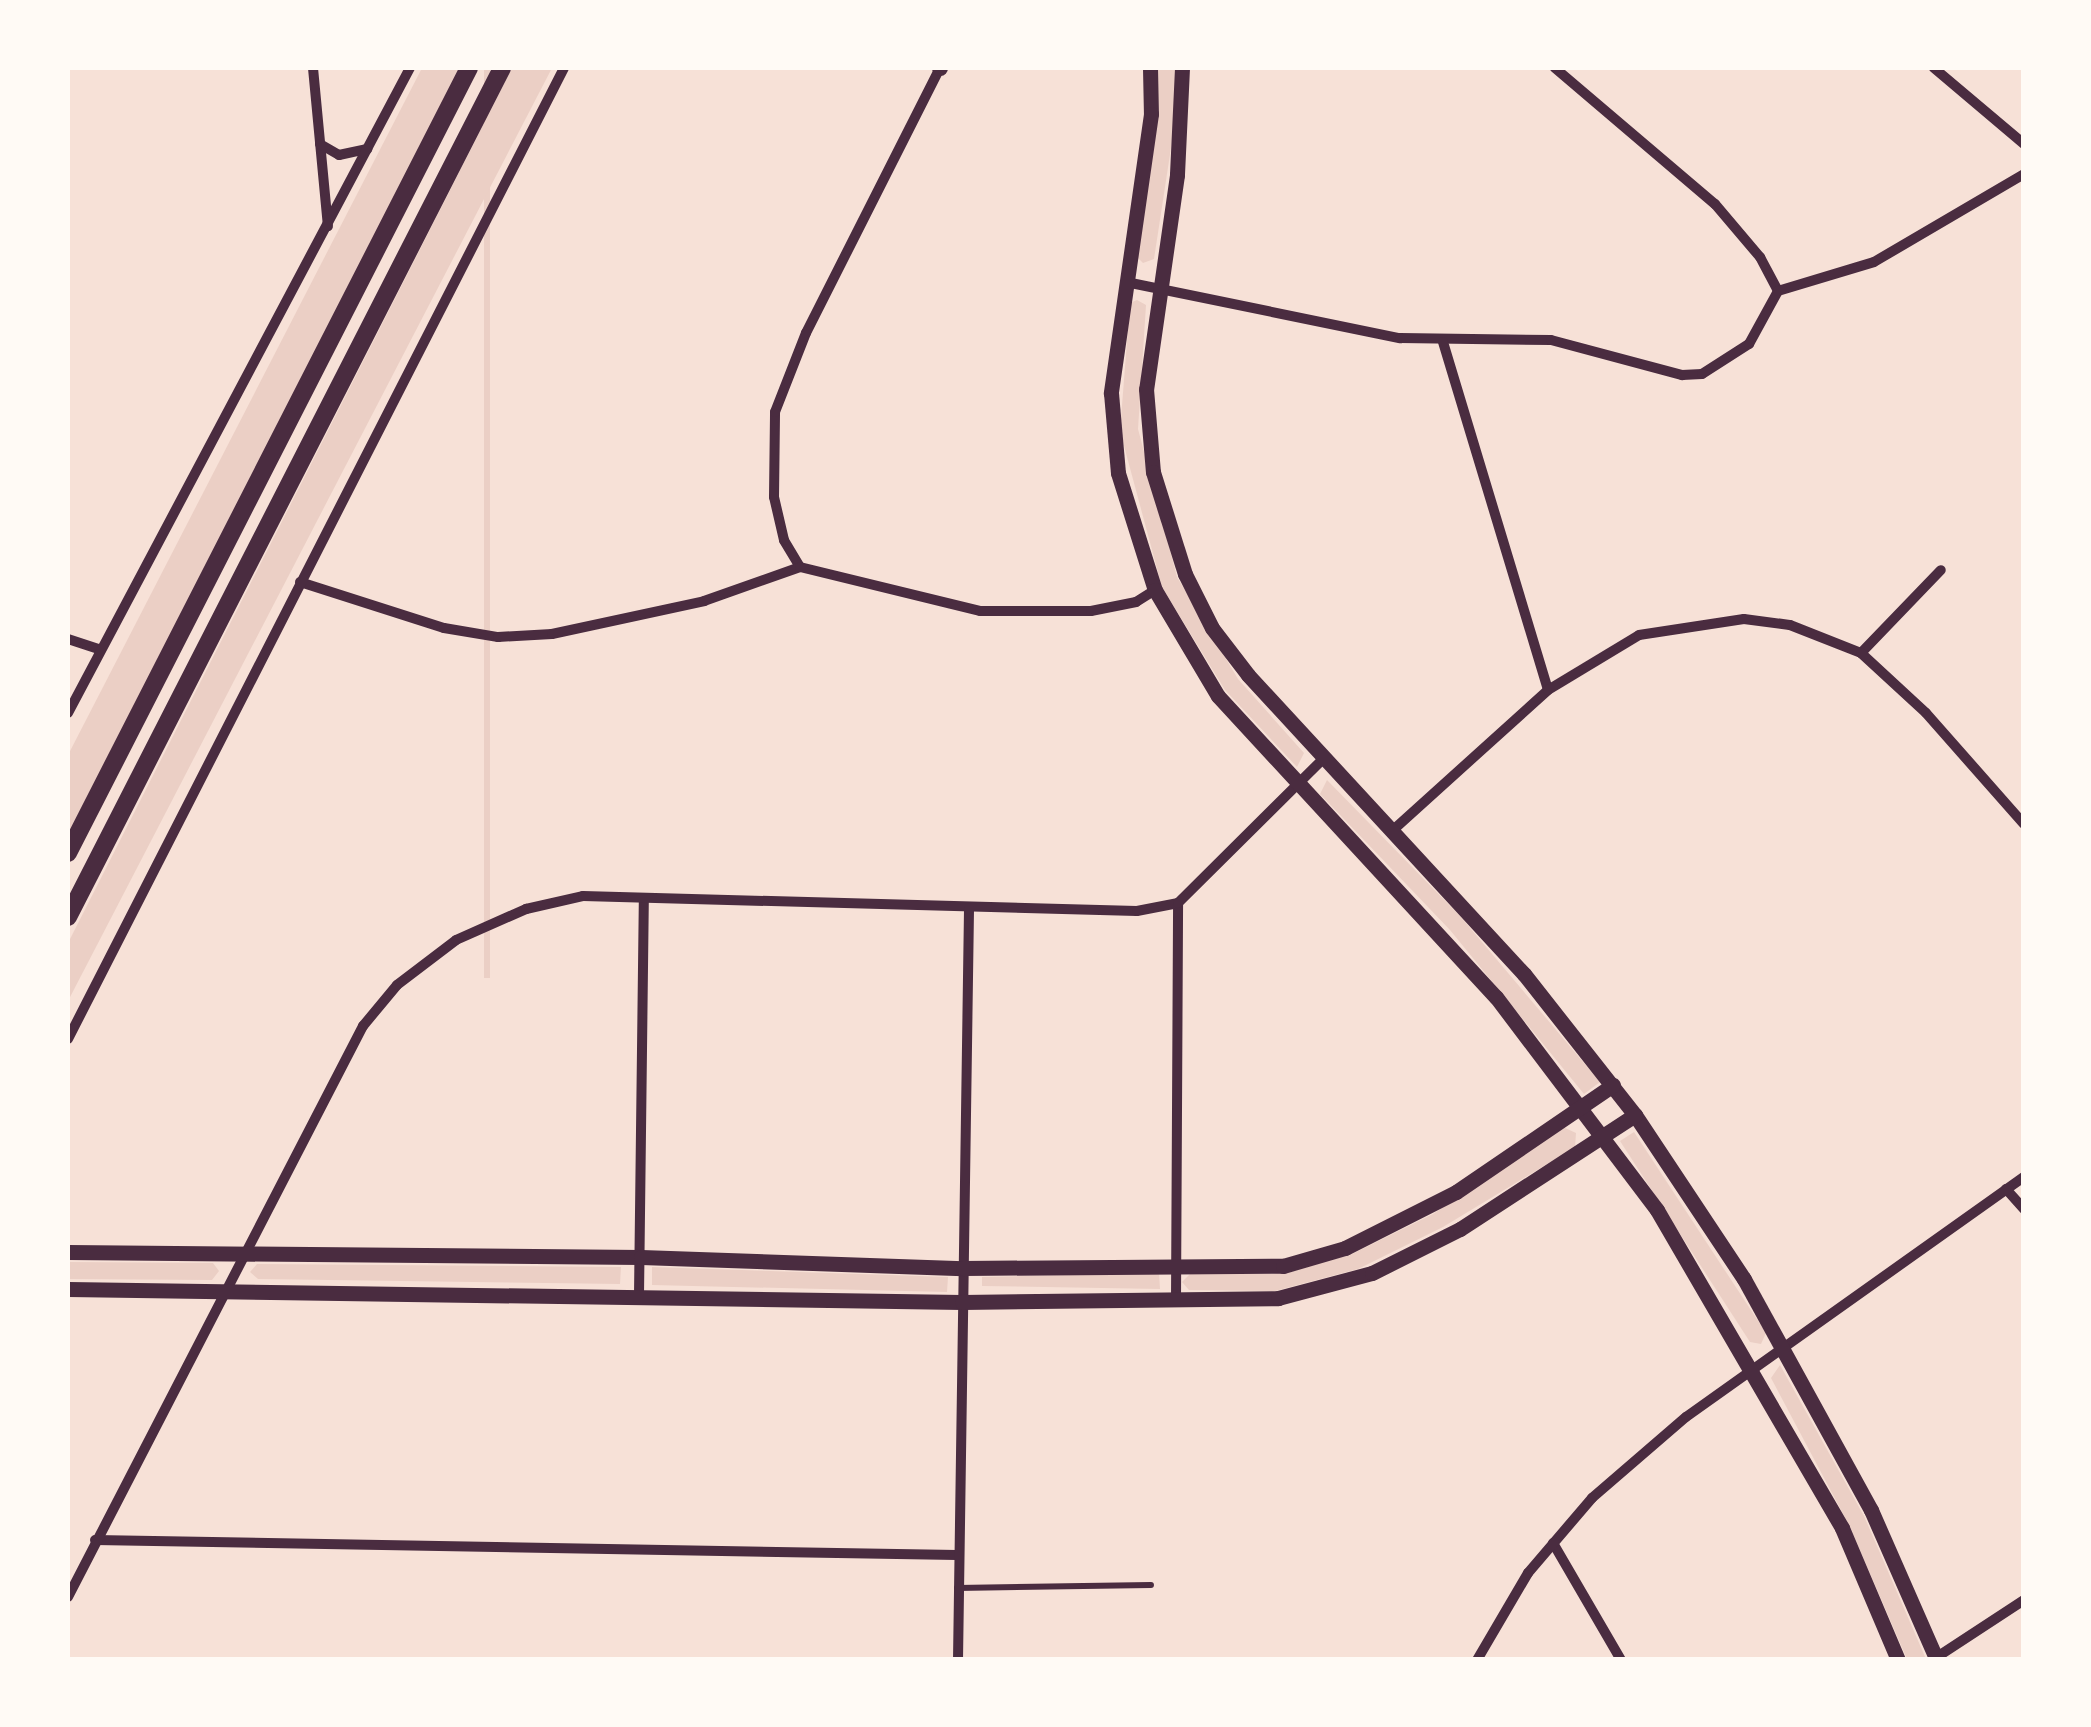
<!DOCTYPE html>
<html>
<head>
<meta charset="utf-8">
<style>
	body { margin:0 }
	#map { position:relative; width:2091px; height:1727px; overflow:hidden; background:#f7e1d7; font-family:Manrope,sans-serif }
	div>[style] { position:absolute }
	.green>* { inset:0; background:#ebcfc5; transform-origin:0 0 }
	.service>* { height:6px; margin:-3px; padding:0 3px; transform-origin:3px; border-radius:3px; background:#4a2c40 }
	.minor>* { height:10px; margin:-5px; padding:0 5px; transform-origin:5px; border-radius:5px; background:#4a2c40 }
	.tertiary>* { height:15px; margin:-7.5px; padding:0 7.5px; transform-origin:7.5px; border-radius:7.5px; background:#4a2c40 }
	.secondary>* { height:18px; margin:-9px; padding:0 9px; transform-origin:9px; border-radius:9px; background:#4a2c40 }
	span { translate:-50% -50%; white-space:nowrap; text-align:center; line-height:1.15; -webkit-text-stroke:8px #fffaf5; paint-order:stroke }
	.frame { position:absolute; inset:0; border:70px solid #fffaf5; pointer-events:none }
</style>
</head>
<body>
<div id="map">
	<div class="green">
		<div style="clip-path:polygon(422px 68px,460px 68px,68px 834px,68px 755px)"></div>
		<div style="left:484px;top:68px;width:6px;height:910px"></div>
		<div style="clip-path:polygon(512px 68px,552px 68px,68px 1001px,68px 943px)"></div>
		<div style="clip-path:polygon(1157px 68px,1175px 68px,1176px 115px,1154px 259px,1143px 263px,1135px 255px)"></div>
		<div style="clip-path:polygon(1137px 300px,1146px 305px,1138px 429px,1177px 577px,1238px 679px,1304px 753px,1297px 767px,1225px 690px,1162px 587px,1120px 431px,1130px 303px)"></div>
		<div style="clip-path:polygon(1327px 780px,1460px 916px,1600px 1082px,1584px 1094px,1450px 930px,1320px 794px)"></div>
		<div style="clip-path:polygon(1563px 1127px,1576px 1133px,1575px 1147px,1443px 1227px,1358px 1269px,1275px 1291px,1189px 1290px,1182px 1282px,1190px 1274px,1273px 1274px,1350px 1255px,1433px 1214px)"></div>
		<div style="clip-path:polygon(1634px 1132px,1766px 1333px,1761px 1344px,1750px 1342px,1620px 1141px)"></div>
		<div style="clip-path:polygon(68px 1262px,213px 1263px,219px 1271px,212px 1280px,68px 1279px)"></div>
		<div style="clip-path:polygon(257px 1264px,621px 1267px,620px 1284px,258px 1279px,250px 1272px)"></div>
		<div style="clip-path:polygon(652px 1267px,948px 1277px,947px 1292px,652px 1285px)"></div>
		<div style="clip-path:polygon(1159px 1273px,1160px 1289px,982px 1286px,982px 1277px)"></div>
		<div style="clip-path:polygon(1780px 1365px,1864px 1516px,1926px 1659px,1907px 1659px,1849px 1525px,1771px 1378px)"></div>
	</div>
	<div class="service">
		<div style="left:957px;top:1588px;width:194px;rotate:-0.9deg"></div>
	</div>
	<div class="minor">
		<div style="left:313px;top:68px;width:159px;rotate:84.6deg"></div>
		<div style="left:1555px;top:68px;width:210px;rotate:40.4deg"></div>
		<div style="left:1715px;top:204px;width:70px;rotate:49.7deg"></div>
		<div style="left:1760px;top:257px;width:38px;rotate:62deg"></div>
		<div style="left:1934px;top:68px;width:118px;rotate:40.2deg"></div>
		<div style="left:320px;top:144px;width:22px;rotate:30deg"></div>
		<div style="left:339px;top:155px;width:29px;rotate:-12deg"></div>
		<div style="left:1126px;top:282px;width:280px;rotate:11.6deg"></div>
		<div style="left:1400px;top:338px;width:151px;rotate:0.8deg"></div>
		<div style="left:1551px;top:340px;width:136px;rotate:15deg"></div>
		<div style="left:1682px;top:375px;width:20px;rotate:-3deg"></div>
		<div style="left:1702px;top:374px;width:56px;rotate:-32.6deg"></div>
		<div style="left:1749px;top:344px;width:60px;rotate:-61.3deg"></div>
		<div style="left:1778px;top:291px;width:100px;rotate:-16.8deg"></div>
		<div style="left:1874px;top:262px;width:174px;rotate:-30.4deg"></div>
		<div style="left:1443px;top:342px;width:363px;rotate:73.2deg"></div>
		<div style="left:800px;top:567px;width:31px;rotate:-121deg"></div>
		<div style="left:784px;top:540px;width:44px;rotate:-103.1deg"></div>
		<div style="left:774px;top:497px;width:85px;rotate:-89.3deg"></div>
		<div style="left:775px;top:412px;width:85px;rotate:-68.6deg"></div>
		<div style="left:806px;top:333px;width:297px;rotate:-63.2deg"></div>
		<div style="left:300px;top:582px;width:151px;rotate:17.7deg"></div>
		<div style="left:444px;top:628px;width:55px;rotate:9.5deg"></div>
		<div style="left:498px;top:637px;width:54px;rotate:-3.2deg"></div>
		<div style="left:552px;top:634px;width:156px;rotate:-12.2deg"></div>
		<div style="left:704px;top:601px;width:102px;rotate:-19.5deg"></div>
		<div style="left:800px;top:567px;width:185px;rotate:13.7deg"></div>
		<div style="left:980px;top:611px;width:111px"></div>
		<div style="left:1091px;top:611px;width:46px;rotate:-11.3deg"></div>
		<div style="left:1136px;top:602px;width:22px;rotate:-32deg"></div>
		<div style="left:68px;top:639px;width:32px;rotate:18deg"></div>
		<div style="left:1861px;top:653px;width:115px;rotate:-46.1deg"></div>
		<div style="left:68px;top:713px;width:730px;rotate:-62.07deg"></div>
		<div style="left:1392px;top:831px;width:210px;rotate:-42.1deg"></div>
		<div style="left:1548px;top:690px;width:106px;rotate:-31.1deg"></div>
		<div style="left:1639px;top:635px;width:106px;rotate:-8.7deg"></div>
		<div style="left:1744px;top:619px;width:46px;rotate:7.4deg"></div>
		<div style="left:1790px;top:625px;width:76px;rotate:21.5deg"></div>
		<div style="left:1861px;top:653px;width:88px;rotate:42.7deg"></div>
		<div style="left:1926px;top:713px;width:148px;rotate:48.6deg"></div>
		<div style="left:68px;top:1039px;width:1090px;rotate:-62.94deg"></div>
		<div style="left:2006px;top:1189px;width:27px;rotate:48deg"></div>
		<div style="left:639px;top:1295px;width:394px;rotate:-89.3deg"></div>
		<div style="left:1176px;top:1301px;width:398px;rotate:-89.7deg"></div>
		<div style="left:95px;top:1540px;width:862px;rotate:1deg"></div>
		<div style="left:1553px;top:1543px;width:135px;rotate:59.8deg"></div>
		<div style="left:68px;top:1597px;width:643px;rotate:-62.68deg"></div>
		<div style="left:363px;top:1026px;width:53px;rotate:-50.3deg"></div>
		<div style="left:397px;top:985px;width:74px;rotate:-37.3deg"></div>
		<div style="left:456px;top:940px;width:77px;rotate:-23.9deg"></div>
		<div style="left:526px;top:909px;width:58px;rotate:-12.8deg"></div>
		<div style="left:583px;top:896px;width:554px;rotate:1.55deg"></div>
		<div style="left:1137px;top:911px;width:42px;rotate:-11deg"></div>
		<div style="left:1178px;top:903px;width:203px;rotate:-44.8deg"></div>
		<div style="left:1937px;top:1657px;width:104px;rotate:-33.2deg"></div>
		<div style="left:958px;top:1660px;width:752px;rotate:-89.16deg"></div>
		<div style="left:1477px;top:1660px;width:101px;rotate:-59.6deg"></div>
		<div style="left:1528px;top:1573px;width:99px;rotate:-49.5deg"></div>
		<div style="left:1592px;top:1498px;width:124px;rotate:-40.8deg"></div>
		<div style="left:1686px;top:1417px;width:415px;rotate:-35.4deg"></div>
	</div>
	<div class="tertiary">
		<div style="left:939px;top:68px;width:1px"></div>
		<div style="left:1150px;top:68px;width:46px;rotate:88.8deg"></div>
		<div style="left:1151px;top:114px;width:282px;rotate:98.2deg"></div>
		<div style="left:1111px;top:393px;width:80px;rotate:85deg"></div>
		<div style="left:1118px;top:473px;width:123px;rotate:72.5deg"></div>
		<div style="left:1155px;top:590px;width:123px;rotate:59.3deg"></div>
		<div style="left:1218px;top:696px;width:410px;rotate:47.3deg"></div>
		<div style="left:1496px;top:997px;width:267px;rotate:52.9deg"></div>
		<div style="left:1657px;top:1210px;width:368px;rotate:59.8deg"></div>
		<div style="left:1842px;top:1528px;width:143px;rotate:67deg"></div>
		<div style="left:1182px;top:68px;width:107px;rotate:92.7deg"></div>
		<div style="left:1177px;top:175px;width:216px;rotate:98.2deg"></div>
		<div style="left:1146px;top:389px;width:83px;rotate:85.2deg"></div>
		<div style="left:1153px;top:472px;width:107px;rotate:72.6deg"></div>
		<div style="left:1185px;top:574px;width:60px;rotate:63.4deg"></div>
		<div style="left:1212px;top:628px;width:59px;rotate:52.5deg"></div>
		<div style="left:1248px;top:675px;width:407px;rotate:47.3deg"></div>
		<div style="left:1524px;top:974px;width:179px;rotate:51.8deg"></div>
		<div style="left:1635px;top:1115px;width:197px;rotate:56.4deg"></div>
		<div style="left:1744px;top:1279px;width:264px;rotate:61.2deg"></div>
		<div style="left:1871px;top:1510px;width:164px;rotate:66.3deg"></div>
		<div style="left:68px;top:1252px;width:573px;rotate:0.5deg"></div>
		<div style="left:641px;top:1257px;width:322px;rotate:2deg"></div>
		<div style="left:963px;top:1268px;width:320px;rotate:-0.4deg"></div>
		<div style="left:1283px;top:1266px;width:65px;rotate:-16.2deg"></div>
		<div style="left:1345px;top:1248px;width:124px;rotate:-26.8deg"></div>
		<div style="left:1456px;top:1192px;width:190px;rotate:-34.3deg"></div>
		<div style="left:68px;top:1289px;width:894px;rotate:0.83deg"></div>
		<div style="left:962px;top:1302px;width:316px;rotate:-0.7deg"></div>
		<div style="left:1278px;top:1298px;width:97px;rotate:-14.9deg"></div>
		<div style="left:1372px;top:1273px;width:98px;rotate:-26.6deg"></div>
		<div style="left:1460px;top:1229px;width:209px;rotate:-33.1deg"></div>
	</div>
	<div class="secondary">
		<div style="left:68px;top:853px;width:881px;rotate:-62.94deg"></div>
		<div style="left:68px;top:917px;width:953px;rotate:-62.92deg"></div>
	</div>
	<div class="frame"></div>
</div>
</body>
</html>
